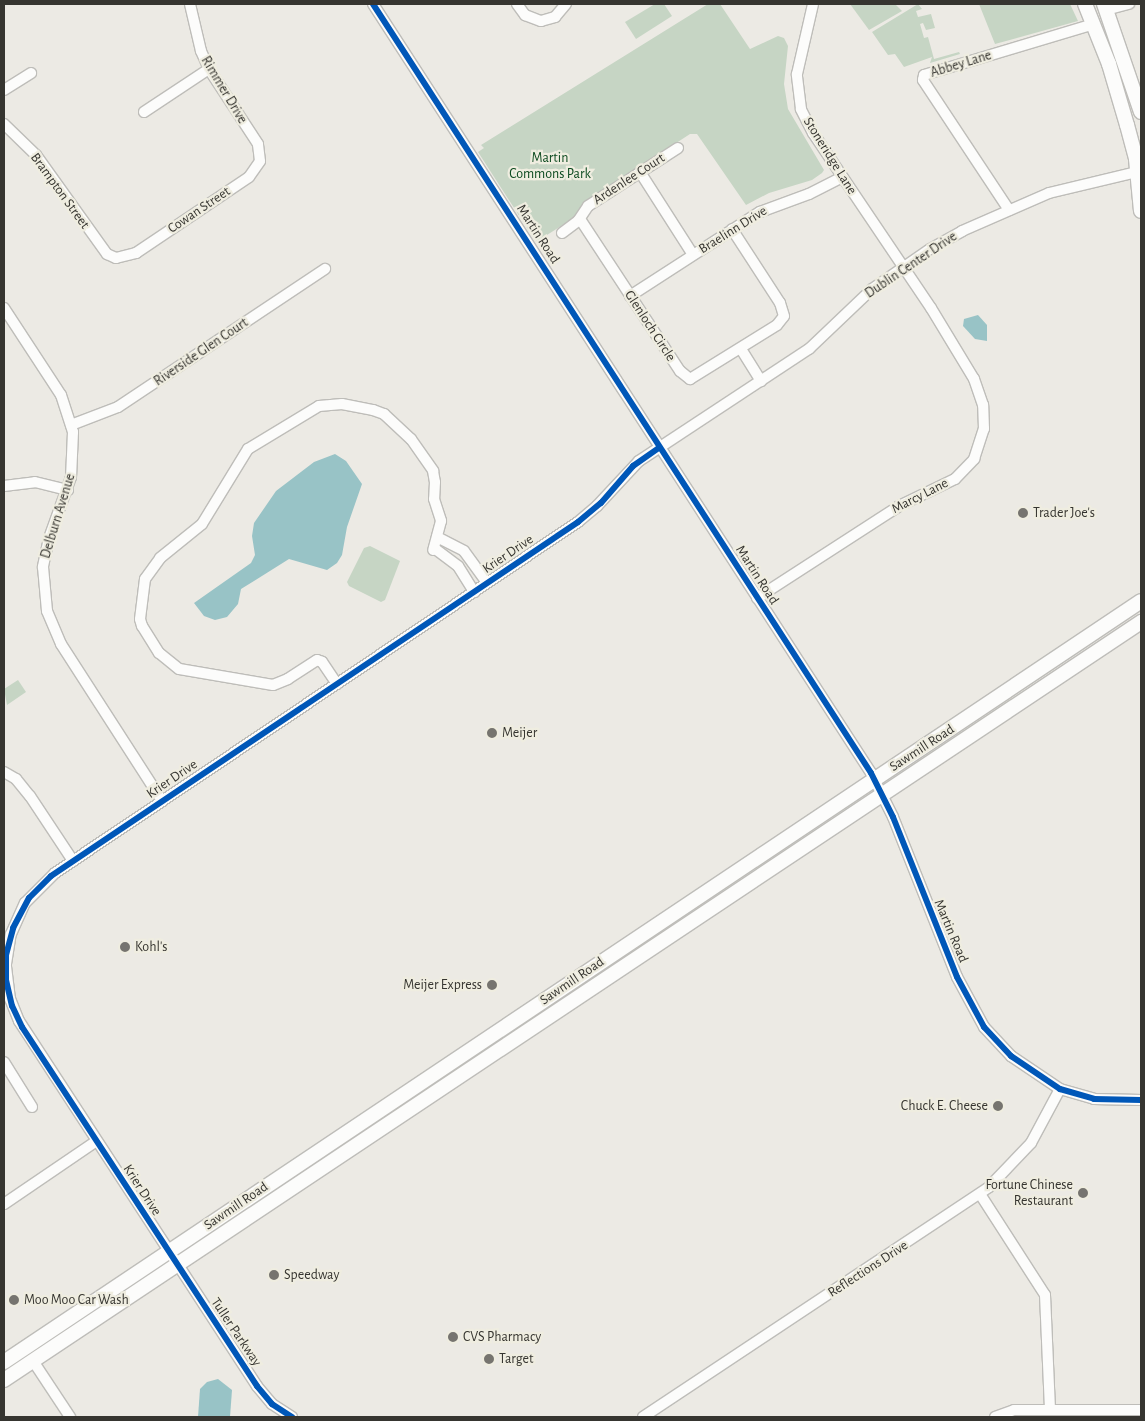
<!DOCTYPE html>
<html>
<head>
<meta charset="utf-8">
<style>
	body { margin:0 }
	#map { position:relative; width:1145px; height:1421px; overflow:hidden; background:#eceae4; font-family:"Alegreya Sans",sans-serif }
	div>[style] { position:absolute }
	.green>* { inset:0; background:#c6d5c4 }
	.water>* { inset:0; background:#98c3c6 }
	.roads { filter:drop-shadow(1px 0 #bebdb9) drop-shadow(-1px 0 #bebdb9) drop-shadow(0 1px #bebdb9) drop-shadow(0 -1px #bebdb9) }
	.minor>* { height:10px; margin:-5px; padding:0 5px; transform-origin:5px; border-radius:5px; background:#fcfcfb }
	.major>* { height:14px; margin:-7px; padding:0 7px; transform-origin:7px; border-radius:7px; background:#fcfcfb }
	.cycleway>* { height:6px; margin:-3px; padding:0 3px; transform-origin:3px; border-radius:3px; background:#0057b8 }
	.dots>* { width:14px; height:14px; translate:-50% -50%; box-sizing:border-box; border:2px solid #efede0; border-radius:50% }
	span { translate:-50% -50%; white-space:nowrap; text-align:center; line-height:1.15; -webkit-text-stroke:4.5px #efede0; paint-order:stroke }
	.street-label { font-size:14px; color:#363530 }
	.park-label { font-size:14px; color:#0c4a1f }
	.poi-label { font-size:14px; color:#363530 }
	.left { translate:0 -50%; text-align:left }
	.right { translate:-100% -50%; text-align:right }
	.frame { position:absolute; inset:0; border:5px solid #363530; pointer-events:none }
</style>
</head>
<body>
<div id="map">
	<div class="green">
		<div style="clip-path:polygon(655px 4px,664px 4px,672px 16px,636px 39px,625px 22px)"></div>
		<div style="clip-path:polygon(708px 4px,720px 4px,750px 49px,778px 36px,784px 38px,788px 46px,784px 84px,788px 109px,824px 170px,822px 173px,812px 180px,769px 193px,746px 205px,697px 134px,690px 134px,586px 202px,572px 219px,536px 242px,478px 152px,484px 148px,481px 145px)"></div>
		<div style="clip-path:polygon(850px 4px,895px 4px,902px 11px,869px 30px)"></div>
		<div style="clip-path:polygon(918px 4px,922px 9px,916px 11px,918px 17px,931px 14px,935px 28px,926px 30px,923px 23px,920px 24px,924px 38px,928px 37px,934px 59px,959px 52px,960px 54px,930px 63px,932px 57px,904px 67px,895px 54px,888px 55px,872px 32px)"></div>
		<div style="clip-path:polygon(979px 4px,1070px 4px,1078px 21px,995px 44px)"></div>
		<div style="clip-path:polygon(370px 546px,400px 561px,385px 600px,381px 602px,349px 586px,347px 582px,364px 548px)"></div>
		<div style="clip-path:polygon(18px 680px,26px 692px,7px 705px,4px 689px)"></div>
	</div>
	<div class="water">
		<div style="clip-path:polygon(978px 315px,987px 325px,987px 341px,975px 339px,963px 326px,964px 319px)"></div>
		<div style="clip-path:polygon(335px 454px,346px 461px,362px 484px,347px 527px,342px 555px,337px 563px,327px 570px,289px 559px,241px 589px,238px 604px,227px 617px,215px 620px,204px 616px,194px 603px,251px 563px,255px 555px,252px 536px,254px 523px,276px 491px,314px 462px)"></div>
		<div style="clip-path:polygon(218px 1379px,232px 1390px,230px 1417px,198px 1417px,200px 1389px,207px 1382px)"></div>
	</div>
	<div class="roads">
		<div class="minor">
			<div style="left:373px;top:4px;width:916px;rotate:57.07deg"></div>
			<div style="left:871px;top:773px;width:49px;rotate:63.4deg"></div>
			<div style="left:893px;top:817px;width:172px;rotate:68.2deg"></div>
			<div style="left:957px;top:977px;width:57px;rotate:61.6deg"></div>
			<div style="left:984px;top:1027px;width:40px;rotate:47deg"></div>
			<div style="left:1011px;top:1056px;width:59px;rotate:34deg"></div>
			<div style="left:1060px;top:1089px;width:35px;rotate:16deg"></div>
			<div style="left:1094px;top:1099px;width:47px;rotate:1.2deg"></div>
			<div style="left:517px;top:4px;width:14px;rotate:54deg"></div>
			<div style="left:525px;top:15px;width:17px;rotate:21deg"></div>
			<div style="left:541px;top:21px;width:15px;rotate:-16deg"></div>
			<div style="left:555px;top:17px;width:17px;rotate:-50deg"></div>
			<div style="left:1106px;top:10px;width:24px;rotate:-15deg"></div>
			<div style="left:4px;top:90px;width:32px;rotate:-32deg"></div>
			<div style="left:144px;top:112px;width:78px;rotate:-33.5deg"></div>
			<div style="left:4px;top:124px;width:45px;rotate:44.1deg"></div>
			<div style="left:36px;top:155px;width:122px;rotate:54.4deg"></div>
			<div style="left:107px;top:254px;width:10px;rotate:24deg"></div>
			<div style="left:116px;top:258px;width:21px;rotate:-14deg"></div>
			<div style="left:136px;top:253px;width:136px;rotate:-33.9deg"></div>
			<div style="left:249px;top:177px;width:19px;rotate:-55deg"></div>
			<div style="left:260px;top:161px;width:17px;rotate:-97deg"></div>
			<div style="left:258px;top:144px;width:90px;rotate:-123.2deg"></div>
			<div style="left:209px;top:69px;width:20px;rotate:-114deg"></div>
			<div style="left:201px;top:51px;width:48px;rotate:-103.2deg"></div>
			<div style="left:640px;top:172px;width:98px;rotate:57.4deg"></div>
			<div style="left:1009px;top:210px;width:156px;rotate:-123.5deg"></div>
			<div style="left:923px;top:80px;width:5px;rotate:-79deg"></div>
			<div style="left:924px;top:75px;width:177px;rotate:-16.7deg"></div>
			<div style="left:580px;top:219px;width:182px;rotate:56.7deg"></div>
			<div style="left:680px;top:371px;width:13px;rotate:39deg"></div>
			<div style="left:690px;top:379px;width:102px;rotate:-31.8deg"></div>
			<div style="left:777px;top:325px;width:11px;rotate:-52deg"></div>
			<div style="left:784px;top:316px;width:14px;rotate:-107deg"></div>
			<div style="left:780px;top:303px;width:88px;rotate:-123deg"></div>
			<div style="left:562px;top:233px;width:20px;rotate:-37deg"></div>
			<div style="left:578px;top:221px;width:18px;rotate:-56deg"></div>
			<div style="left:588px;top:206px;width:107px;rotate:-32.8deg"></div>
			<div style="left:630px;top:296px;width:155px;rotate:-32.9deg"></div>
			<div style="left:760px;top:212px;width:52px;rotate:-20.2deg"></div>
			<div style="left:809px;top:194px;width:37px;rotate:-27deg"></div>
			<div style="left:4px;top:308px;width:104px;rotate:56.8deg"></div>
			<div style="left:61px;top:395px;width:39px;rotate:72deg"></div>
			<div style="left:73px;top:432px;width:45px;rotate:92.5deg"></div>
			<div style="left:71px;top:477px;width:65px;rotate:109.8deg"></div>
			<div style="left:49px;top:538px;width:30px;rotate:102deg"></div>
			<div style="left:43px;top:567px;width:44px;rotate:84.8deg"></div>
			<div style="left:47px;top:611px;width:36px;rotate:67deg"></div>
			<div style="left:61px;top:644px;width:187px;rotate:57.2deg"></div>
			<div style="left:741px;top:349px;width:38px;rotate:58deg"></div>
			<div style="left:71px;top:425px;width:50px;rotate:-21deg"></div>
			<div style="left:118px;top:407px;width:249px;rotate:-33.7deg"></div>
			<div style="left:4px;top:486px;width:31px;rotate:-7deg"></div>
			<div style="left:35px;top:482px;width:34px;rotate:14deg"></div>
			<div style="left:437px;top:537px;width:30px;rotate:27deg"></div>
			<div style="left:464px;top:551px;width:39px;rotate:54deg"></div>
			<div style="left:434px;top:548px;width:30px;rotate:37deg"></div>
			<div style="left:458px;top:566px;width:31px;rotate:58deg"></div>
			<div style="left:757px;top:598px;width:169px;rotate:-32.9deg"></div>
			<div style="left:899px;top:506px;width:62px;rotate:-25.7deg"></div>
			<div style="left:955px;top:479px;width:28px;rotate:-46deg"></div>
			<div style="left:974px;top:459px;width:32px;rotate:-72deg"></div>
			<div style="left:984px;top:429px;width:24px;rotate:-92deg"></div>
			<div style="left:983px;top:405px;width:28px;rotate:-109deg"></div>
			<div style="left:974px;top:379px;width:83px;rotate:-121.2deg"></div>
			<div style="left:931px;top:308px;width:211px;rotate:-124deg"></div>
			<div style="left:813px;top:133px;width:27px;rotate:-117deg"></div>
			<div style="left:801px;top:109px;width:35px;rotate:-97deg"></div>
			<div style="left:797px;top:74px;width:72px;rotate:-77.1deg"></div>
			<div style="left:337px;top:684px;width:27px;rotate:-124deg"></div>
			<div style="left:322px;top:662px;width:5px;rotate:-158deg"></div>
			<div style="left:317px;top:660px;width:35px;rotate:147deg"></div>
			<div style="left:288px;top:679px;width:16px;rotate:158deg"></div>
			<div style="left:273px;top:685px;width:95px;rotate:-170.3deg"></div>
			<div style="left:179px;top:669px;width:26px;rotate:-141deg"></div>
			<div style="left:159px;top:653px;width:32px;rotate:-122deg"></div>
			<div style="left:142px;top:626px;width:7px;rotate:-106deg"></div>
			<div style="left:140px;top:619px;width:40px;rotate:-82.9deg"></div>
			<div style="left:145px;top:579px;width:26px;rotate:-54deg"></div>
			<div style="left:160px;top:558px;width:54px;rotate:-39deg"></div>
			<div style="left:202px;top:524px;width:88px;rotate:-58.5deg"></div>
			<div style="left:248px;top:449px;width:83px;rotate:-31.2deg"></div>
			<div style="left:319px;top:406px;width:23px;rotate:-5deg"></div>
			<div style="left:342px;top:404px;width:32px;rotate:11deg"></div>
			<div style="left:373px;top:410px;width:12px;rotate:20deg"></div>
			<div style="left:384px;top:414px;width:37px;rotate:43deg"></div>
			<div style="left:411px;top:439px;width:39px;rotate:55deg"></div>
			<div style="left:433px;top:471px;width:11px;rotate:80deg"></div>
			<div style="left:435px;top:482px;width:17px;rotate:93deg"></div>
			<div style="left:434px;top:499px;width:23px;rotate:72deg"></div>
			<div style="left:441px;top:521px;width:30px;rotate:105deg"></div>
			<div style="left:4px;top:772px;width:14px;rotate:30deg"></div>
			<div style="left:16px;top:779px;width:22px;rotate:51deg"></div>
			<div style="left:30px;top:796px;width:78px;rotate:56.5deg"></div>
			<div style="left:4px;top:1062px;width:53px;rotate:58.1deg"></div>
			<div style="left:980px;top:1194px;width:120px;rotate:57.2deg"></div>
			<div style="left:1045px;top:1295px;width:115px;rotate:87.5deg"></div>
			<div style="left:4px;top:1204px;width:110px;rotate:-34.3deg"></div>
			<div style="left:33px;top:1361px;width:67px;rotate:56.5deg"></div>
			<div style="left:292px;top:1417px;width:24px;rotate:-147deg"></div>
			<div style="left:272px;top:1404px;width:23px;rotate:-130deg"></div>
			<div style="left:257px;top:1386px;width:436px;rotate:-123.1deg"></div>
			<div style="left:19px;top:1021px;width:24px;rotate:-112deg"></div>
			<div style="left:10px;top:999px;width:35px;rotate:-97deg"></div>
			<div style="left:6px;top:964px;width:30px;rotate:-81deg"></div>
			<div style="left:11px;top:934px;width:34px;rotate:-66deg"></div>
			<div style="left:25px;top:903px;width:42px;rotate:-45deg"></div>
			<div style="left:55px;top:873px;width:630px;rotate:-33.87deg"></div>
			<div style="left:578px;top:522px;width:25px;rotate:-40deg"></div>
			<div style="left:597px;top:506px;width:62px;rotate:-47deg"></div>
			<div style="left:639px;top:461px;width:204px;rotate:-33.4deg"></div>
			<div style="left:809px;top:349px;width:87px;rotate:-43.6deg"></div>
			<div style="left:872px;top:289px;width:70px;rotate:-34.6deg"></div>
			<div style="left:930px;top:249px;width:37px;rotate:-29deg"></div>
			<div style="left:962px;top:231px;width:95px;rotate:-23.6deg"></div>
			<div style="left:1049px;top:193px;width:95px;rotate:-13.4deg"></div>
			<div style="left:643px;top:1417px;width:415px;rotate:-33.6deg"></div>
			<div style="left:989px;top:1187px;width:61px;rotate:-46.3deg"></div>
			<div style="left:1031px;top:1143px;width:61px;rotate:-61.8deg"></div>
			<div style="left:995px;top:1417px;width:20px;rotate:-20deg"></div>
			<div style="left:1014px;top:1410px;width:127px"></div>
		</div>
		<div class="major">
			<div style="left:1085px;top:4px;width:65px;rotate:68.2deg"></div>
			<div style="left:1109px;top:64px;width:64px;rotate:73.6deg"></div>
			<div style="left:1127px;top:125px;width:35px;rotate:75deg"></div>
			<div style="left:1136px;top:159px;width:52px;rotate:84.5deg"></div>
			<div style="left:1104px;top:4px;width:114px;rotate:71.1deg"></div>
			<div style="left:4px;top:1362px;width:1368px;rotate:-33.79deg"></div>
			<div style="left:4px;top:1380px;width:1367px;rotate:-33.69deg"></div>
		</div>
	</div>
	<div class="cycleway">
		<div style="left:373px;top:4px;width:916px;rotate:57.07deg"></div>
		<div style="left:871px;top:773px;width:49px;rotate:63.4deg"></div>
		<div style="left:893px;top:817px;width:172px;rotate:68.2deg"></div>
		<div style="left:957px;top:977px;width:57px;rotate:61.6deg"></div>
		<div style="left:984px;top:1027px;width:40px;rotate:47deg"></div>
		<div style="left:1011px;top:1056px;width:59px;rotate:34deg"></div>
		<div style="left:1060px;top:1089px;width:35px;rotate:16deg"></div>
		<div style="left:1094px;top:1099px;width:47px;rotate:1.2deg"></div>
		<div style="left:292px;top:1417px;width:24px;rotate:-147deg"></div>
		<div style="left:272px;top:1404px;width:23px;rotate:-130deg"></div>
		<div style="left:257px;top:1386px;width:429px;rotate:-123.2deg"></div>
		<div style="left:22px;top:1027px;width:23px;rotate:-115deg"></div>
		<div style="left:12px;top:1006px;width:28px;rotate:-103deg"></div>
		<div style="left:6px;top:979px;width:24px;rotate:-90deg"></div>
		<div style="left:6px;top:955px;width:28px;rotate:-75deg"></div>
		<div style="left:13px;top:928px;width:34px;rotate:-62deg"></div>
		<div style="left:29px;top:898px;width:31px;rotate:-45deg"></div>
		<div style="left:51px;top:876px;width:635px;rotate:-33.89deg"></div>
		<div style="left:578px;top:522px;width:30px;rotate:-40deg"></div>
		<div style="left:601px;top:503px;width:49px;rotate:-49.1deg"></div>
		<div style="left:633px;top:466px;width:32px;rotate:-35deg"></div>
	</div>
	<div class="dots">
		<div style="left:1023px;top:513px;background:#76746f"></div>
		<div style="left:492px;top:733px;background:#76746f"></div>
		<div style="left:125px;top:947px;background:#76746f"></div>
		<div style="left:492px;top:985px;background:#76746f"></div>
		<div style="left:998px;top:1106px;background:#76746f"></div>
		<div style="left:1083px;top:1193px;background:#76746f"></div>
		<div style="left:274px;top:1275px;background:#76746f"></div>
		<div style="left:14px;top:1300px;background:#76746f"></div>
		<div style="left:453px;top:1337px;background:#76746f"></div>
		<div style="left:489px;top:1359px;background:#76746f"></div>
	</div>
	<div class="street-label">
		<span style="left:961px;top:64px;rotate:-17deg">Abbey Lane</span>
		<span style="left:224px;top:90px;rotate:59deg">Rimmer Drive</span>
		<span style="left:830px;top:156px;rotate:58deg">Stoneridge Lane</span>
		<span style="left:629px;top:179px;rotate:-33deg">Ardenlee Court</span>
		<span style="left:60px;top:191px;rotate:54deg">Brampton Street</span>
		<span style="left:199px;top:210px;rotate:-34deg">Cowan Street</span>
		<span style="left:733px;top:230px;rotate:-32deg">Braelinn Drive</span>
		<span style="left:538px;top:234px;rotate:57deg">Martin Road</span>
		<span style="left:911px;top:265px;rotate:-34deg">Dublin Center Drive</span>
		<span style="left:650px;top:326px;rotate:57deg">Glenloch Circle</span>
		<span style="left:201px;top:352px;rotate:-34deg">Riverside Glen Court</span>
		<span style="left:920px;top:496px;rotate:-27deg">Marcy Lane</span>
		<span style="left:58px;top:516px;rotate:-73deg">Delburn Avenue</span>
		<span style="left:508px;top:554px;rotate:-34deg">Krier Drive</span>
		<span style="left:757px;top:575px;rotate:57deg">Martin Road</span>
		<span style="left:922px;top:748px;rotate:-33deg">Sawmill Road</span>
		<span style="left:172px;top:779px;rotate:-34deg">Krier Drive</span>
		<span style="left:951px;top:931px;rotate:67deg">Martin Road</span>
		<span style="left:572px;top:981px;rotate:-34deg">Sawmill Road</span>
		<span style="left:142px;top:1190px;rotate:57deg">Krier Drive</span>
		<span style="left:236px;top:1206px;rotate:-34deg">Sawmill Road</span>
		<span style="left:868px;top:1269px;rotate:-33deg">Reflections Drive</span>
		<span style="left:236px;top:1332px;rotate:56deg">Tuller Parkway</span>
	</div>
	<div class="park-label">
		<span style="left:550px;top:166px">Martin<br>Commons Park</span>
	</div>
	<div class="poi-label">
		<span class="left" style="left:1033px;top:513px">Trader Joe's</span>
		<span class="left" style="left:502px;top:733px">Meijer</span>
		<span class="left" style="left:135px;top:947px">Kohl's</span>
		<span class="right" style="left:482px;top:985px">Meijer Express</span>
		<span class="right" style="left:988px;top:1106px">Chuck E. Cheese</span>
		<span class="right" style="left:1073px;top:1193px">Fortune Chinese<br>Restaurant</span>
		<span class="left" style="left:284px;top:1275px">Speedway</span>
		<span class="left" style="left:24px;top:1300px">Moo Moo Car Wash</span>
		<span class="left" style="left:463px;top:1337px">CVS Pharmacy</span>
		<span class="left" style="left:499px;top:1359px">Target</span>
	</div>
	<div class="frame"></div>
</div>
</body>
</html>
